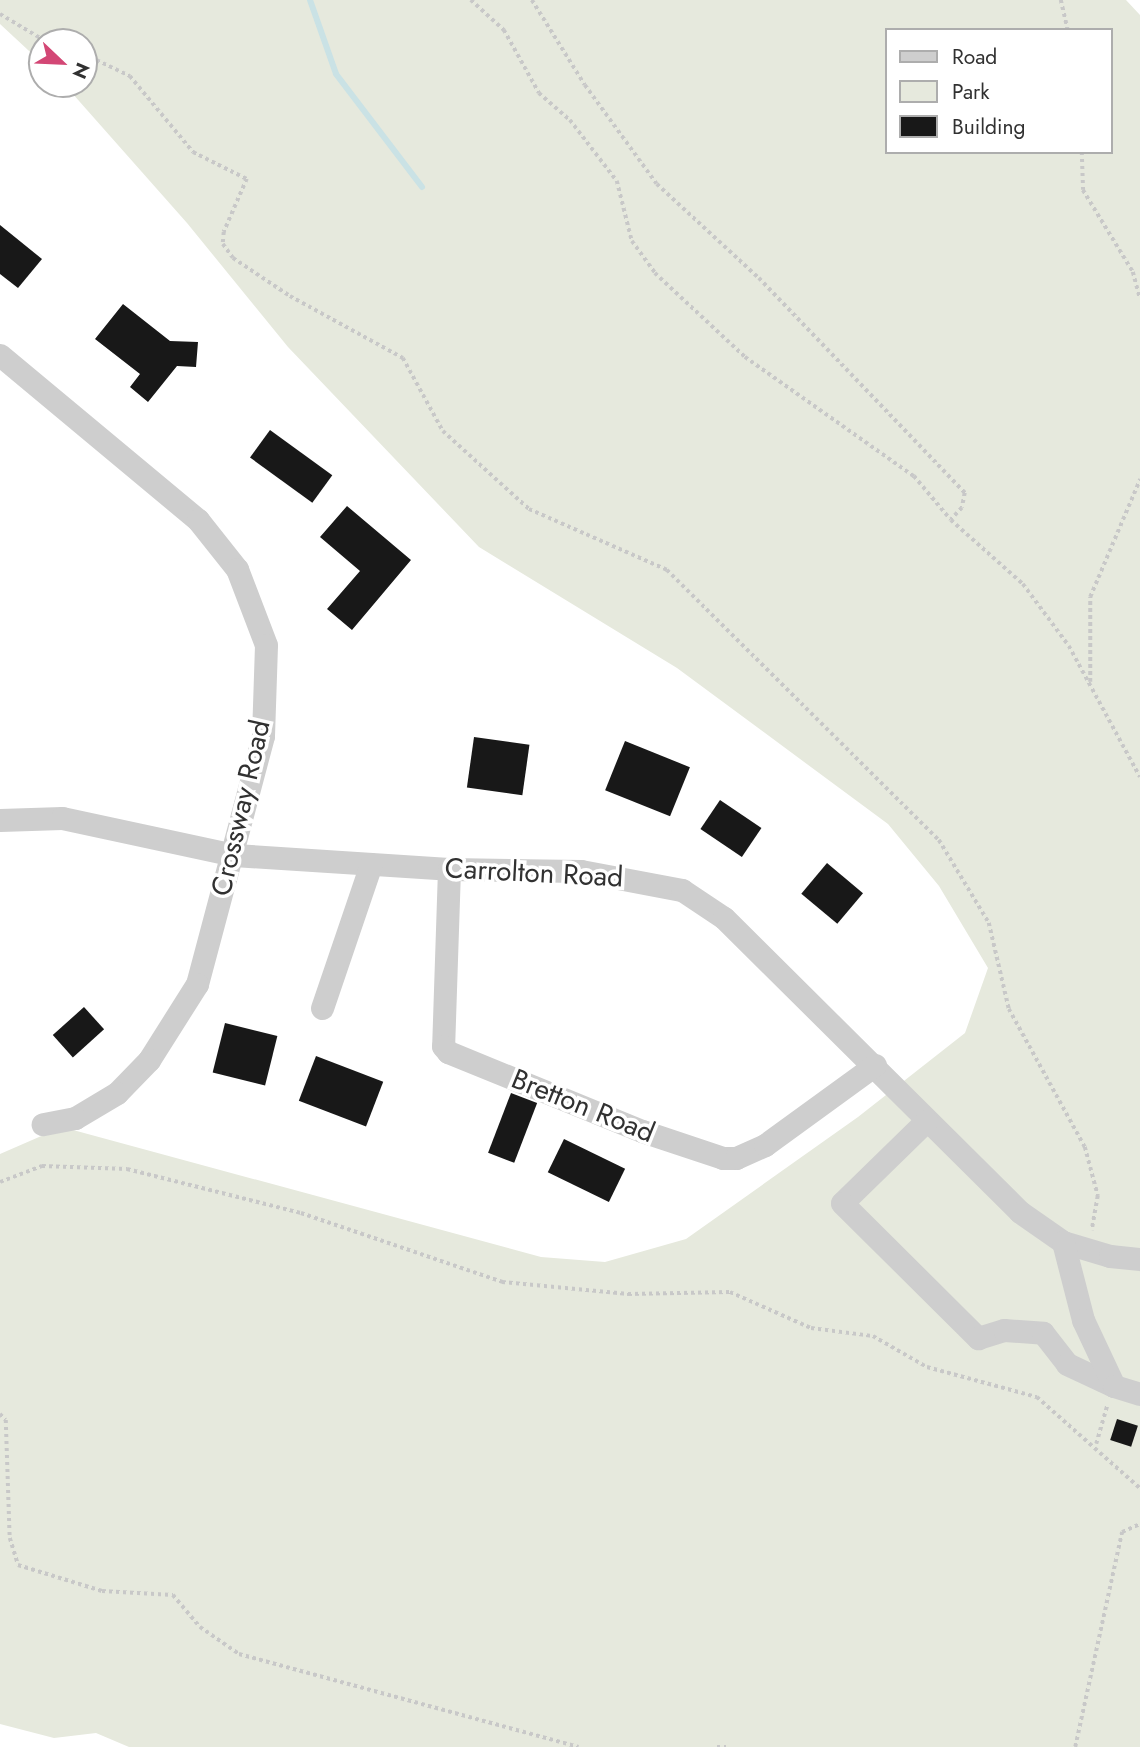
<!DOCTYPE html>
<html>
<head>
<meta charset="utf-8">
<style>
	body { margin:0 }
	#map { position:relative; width:1140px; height:1747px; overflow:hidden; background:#fff; font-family:Jost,sans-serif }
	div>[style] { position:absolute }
	.green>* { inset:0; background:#e6e9dd }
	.stream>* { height:6px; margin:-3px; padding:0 3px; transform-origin:3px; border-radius:3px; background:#cae2e5 }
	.building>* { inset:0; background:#181818; transform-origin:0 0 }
	.path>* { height:3.5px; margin-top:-1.75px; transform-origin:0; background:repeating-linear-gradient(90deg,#c8c8c8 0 3.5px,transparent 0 7px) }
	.minor>* { height:23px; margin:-11.5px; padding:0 11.5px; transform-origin:11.5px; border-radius:11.5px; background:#cecece }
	span { translate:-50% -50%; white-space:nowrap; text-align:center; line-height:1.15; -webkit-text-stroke:7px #fff; paint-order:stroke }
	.street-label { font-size:28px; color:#313131 }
	.legend { position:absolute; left:885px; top:28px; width:228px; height:126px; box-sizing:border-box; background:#fff; border:2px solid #adadad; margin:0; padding:9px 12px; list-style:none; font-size:21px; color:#313131 }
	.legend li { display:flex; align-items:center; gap:14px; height:35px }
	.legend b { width:35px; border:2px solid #adadad }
	.north { position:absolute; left:28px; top:28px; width:70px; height:70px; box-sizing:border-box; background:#fff; border:2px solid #adadad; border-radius:50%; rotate:113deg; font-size:19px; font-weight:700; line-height:28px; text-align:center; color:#313131 }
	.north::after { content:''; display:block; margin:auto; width:24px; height:32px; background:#d34775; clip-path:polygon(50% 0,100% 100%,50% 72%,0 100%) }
</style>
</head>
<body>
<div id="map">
	<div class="green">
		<div style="clip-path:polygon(evenodd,0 0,1126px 0,1140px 15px,1140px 1747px,129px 1747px,96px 1733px,54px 1738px,0 1724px,0 1154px,62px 1127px,541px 1257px,605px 1262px,686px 1239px,858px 1117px,965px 1033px,988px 968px,939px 886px,888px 824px,677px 668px,479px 547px,288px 347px,187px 223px,64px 84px,84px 84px,84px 42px,42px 42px,42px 63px,0 24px,0 0,886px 30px,1110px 30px,1110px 152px,886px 152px,886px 30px)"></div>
	</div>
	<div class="stream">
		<div style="left:310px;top:0;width:78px;rotate:70.6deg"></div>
		<div style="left:336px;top:74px;width:142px;rotate:52.7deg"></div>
	</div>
	<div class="building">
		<div style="clip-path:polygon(0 225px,42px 259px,18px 288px,0 274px)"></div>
		<div style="clip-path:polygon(123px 304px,170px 341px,198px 342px,196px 367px,177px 366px,148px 402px,130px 387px,140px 374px,95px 339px)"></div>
		<div style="left:270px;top:430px;width:77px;height:34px;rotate:36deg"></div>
		<div style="clip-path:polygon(347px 506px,411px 560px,352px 630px,327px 609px,360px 571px,320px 537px)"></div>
		<div style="left:474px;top:737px;width:56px;height:51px;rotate:8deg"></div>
		<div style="left:625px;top:741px;width:70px;height:53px;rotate:22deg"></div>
		<div style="left:720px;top:800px;width:50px;height:35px;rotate:34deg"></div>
		<div style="left:827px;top:863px;width:47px;height:40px;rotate:40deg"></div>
		<div style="left:84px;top:1007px;width:30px;height:42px;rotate:48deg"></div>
		<div style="left:225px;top:1023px;width:54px;height:51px;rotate:14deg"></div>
		<div style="left:316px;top:1056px;width:72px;height:48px;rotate:21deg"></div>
		<div style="left:511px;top:1093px;width:28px;height:64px;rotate:21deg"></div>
		<div style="left:564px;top:1139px;width:68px;height:37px;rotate:26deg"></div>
		<div style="left:1117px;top:1419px;width:22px;height:22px;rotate:18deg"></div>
	</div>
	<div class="path">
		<div style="left:471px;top:0;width:45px;rotate:42.3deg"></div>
		<div style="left:504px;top:30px;width:72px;rotate:60.9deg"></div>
		<div style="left:539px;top:93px;width:41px;rotate:41.1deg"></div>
		<div style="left:570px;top:120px;width:77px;rotate:52.4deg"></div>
		<div style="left:617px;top:181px;width:62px;rotate:76deg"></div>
		<div style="left:632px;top:241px;width:39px;rotate:54deg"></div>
		<div style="left:655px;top:273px;width:123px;rotate:43deg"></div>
		<div style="left:745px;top:357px;width:207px;rotate:35.2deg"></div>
		<div style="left:914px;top:476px;width:57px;rotate:49.9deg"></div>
		<div style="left:951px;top:520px;width:96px;rotate:41.6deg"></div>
		<div style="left:1023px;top:584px;width:77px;rotate:53.4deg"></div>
		<div style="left:1069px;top:646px;width:149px;rotate:61.5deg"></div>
		<div style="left:532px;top:0;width:100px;rotate:58.1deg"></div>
		<div style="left:585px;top:85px;width:122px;rotate:54deg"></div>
		<div style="left:657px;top:184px;width:139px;rotate:42.7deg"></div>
		<div style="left:759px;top:278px;width:298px;rotate:46.2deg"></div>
		<div style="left:965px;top:493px;width:15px;rotate:101deg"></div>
		<div style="left:962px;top:508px;width:16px;rotate:133deg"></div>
		<div style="left:1061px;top:0;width:31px;rotate:77deg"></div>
		<div style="left:0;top:14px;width:55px;rotate:30.8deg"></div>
		<div style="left:84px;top:54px;width:51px;rotate:25.6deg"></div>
		<div style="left:130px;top:76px;width:99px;rotate:50.3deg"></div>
		<div style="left:193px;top:152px;width:60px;rotate:26.6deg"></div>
		<div style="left:247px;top:179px;width:58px;rotate:113.5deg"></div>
		<div style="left:224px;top:232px;width:12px;rotate:95deg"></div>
		<div style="left:223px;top:244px;width:17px;rotate:54deg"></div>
		<div style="left:233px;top:258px;width:69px;rotate:33.7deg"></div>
		<div style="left:290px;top:296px;width:129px;rotate:28.8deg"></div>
		<div style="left:403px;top:358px;width:83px;rotate:61.3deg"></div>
		<div style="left:443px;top:431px;width:116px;rotate:42.2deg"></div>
		<div style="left:529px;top:509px;width:151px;rotate:23.8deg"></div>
		<div style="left:667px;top:570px;width:383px;rotate:44.8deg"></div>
		<div style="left:939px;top:840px;width:97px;rotate:58.9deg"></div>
		<div style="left:989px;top:923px;width:88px;rotate:76.9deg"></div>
		<div style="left:1009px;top:1009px;width:158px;rotate:61.2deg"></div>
		<div style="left:1085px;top:1147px;width:51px;rotate:75.1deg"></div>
		<div style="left:1098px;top:1196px;width:35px;rotate:100deg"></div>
		<div style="left:1082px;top:152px;width:38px;rotate:88deg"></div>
		<div style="left:1083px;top:190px;width:96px;rotate:58.6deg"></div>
		<div style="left:1133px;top:272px;width:27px;rotate:75deg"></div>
		<div style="left:1090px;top:682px;width:85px;rotate:-90deg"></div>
		<div style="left:1090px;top:597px;width:128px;rotate:-67deg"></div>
		<div style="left:0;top:1182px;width:45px;rotate:-20.9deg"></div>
		<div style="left:42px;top:1166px;width:85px;rotate:2deg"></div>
		<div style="left:127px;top:1169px;width:179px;rotate:14.2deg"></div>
		<div style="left:301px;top:1213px;width:213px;rotate:18.9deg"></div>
		<div style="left:502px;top:1282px;width:127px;rotate:5.4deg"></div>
		<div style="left:628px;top:1294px;width:102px;rotate:-1.1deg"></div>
		<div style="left:730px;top:1292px;width:89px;rotate:24deg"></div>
		<div style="left:811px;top:1328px;width:63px;rotate:7.4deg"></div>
		<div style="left:873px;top:1336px;width:62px;rotate:29.9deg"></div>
		<div style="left:927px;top:1367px;width:114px;rotate:15.3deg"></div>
		<div style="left:1037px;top:1397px;width:137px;rotate:41.5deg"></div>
		<div style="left:0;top:1414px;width:8px;rotate:45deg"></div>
		<div style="left:6px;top:1420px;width:118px;rotate:88.1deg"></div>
		<div style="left:10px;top:1538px;width:28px;rotate:73deg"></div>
		<div style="left:18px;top:1565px;width:88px;rotate:17.2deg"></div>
		<div style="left:102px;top:1591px;width:71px;rotate:3.2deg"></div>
		<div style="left:173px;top:1595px;width:42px;rotate:49.8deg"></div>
		<div style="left:200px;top:1627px;width:47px;rotate:34.7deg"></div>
		<div style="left:239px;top:1654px;width:352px;rotate:15.3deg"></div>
		<div style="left:1096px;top:1444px;width:40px;rotate:-74deg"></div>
		<div style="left:717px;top:1747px;width:9px"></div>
		<div style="left:1075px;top:1747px;width:220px;rotate:-77.7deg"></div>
		<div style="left:1122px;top:1532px;width:20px;rotate:-24deg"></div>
	</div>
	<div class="minor">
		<div style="left:0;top:355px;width:258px;rotate:39.8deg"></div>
		<div style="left:198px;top:520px;width:63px;rotate:51.5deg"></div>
		<div style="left:237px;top:569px;width:81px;rotate:69.1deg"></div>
		<div style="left:266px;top:645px;width:91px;rotate:91.9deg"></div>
		<div style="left:263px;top:736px;width:257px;rotate:104.9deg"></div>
		<div style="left:197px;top:984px;width:90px;rotate:122.3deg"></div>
		<div style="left:149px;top:1060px;width:46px;rotate:134.1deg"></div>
		<div style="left:117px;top:1093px;width:49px;rotate:149.2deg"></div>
		<div style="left:75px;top:1118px;width:33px;rotate:169deg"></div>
		<div style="left:0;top:820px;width:62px;rotate:-1.8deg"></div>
		<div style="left:62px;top:818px;width:176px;rotate:12.1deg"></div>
		<div style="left:234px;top:855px;width:215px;rotate:3.7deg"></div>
		<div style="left:449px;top:869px;width:132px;rotate:0.9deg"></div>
		<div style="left:581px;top:871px;width:103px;rotate:10.7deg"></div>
		<div style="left:682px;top:890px;width:50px;rotate:33.7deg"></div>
		<div style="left:724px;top:918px;width:417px;rotate:44.8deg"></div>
		<div style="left:1020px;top:1212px;width:52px;rotate:34.9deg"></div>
		<div style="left:1063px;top:1242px;width:49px;rotate:16.6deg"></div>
		<div style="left:1110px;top:1256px;width:30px;rotate:6deg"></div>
		<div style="left:449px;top:869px;width:177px;rotate:91.9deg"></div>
		<div style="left:443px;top:1046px;width:8px;rotate:50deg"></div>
		<div style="left:448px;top:1052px;width:209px;rotate:22.2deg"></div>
		<div style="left:642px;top:1131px;width:85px;rotate:18.4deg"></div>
		<div style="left:723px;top:1158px;width:13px"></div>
		<div style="left:736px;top:1158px;width:32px;rotate:-24deg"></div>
		<div style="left:765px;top:1145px;width:136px;rotate:-36deg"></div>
		<div style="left:322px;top:1008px;width:152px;rotate:-71.2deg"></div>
		<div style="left:926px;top:1121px;width:117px;rotate:135.7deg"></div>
		<div style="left:842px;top:1203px;width:192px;rotate:44.8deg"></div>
		<div style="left:978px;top:1338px;width:27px;rotate:-17deg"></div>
		<div style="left:1004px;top:1330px;width:39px;rotate:4deg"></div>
		<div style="left:1043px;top:1333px;width:39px;rotate:52deg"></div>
		<div style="left:1067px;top:1364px;width:52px;rotate:25.1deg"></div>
		<div style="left:1063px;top:1242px;width:81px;rotate:75.6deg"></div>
		<div style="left:1083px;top:1320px;width:73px;rotate:64.8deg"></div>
		<div style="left:1114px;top:1386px;width:27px;rotate:17deg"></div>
	</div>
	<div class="street-label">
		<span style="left:241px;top:808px;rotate:-77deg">Crossway Road</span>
		<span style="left:534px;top:873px;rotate:3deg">Carrolton Road</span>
		<span style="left:583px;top:1106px;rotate:22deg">Bretton Road</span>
	</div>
	<ul class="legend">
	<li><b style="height:9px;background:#cecece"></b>Road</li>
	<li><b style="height:19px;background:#e6e9dd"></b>Park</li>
	<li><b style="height:19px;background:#181818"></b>Building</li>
	</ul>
	<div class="north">N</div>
</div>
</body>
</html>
